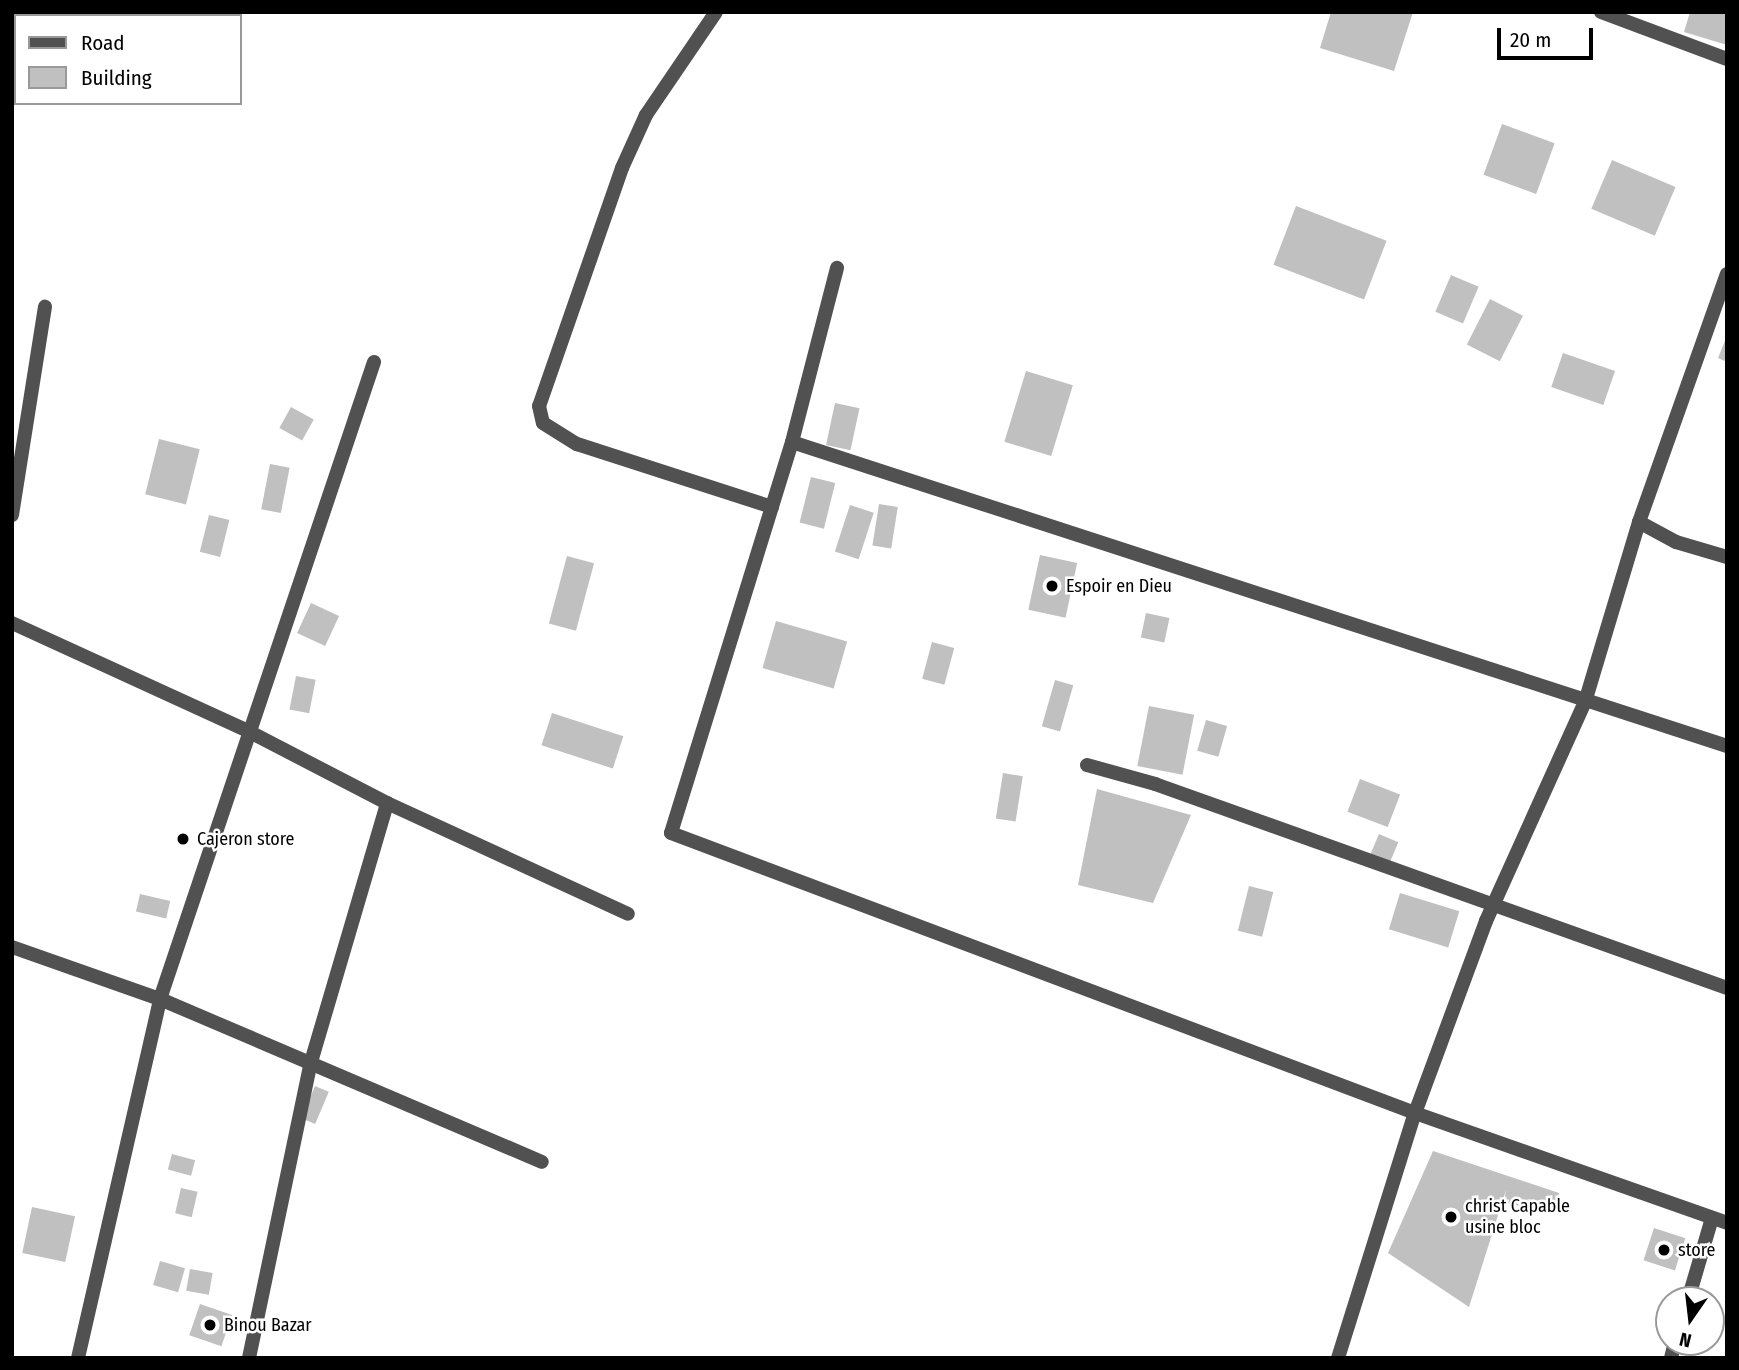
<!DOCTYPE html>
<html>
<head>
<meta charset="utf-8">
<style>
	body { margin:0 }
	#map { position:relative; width:1739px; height:1370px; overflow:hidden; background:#fff; font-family:"Fira Sans Condensed",sans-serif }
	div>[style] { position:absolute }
	.building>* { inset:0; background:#c0c0c0; transform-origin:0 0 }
	.street>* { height:14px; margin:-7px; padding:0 7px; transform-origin:7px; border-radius:7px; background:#515151 }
	.dots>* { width:19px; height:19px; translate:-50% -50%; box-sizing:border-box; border:4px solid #fff; border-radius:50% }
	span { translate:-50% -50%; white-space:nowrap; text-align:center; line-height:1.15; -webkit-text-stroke:5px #fff; paint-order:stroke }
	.poi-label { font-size:18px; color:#000 }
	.left { translate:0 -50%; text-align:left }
	.frame { position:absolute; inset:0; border:14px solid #000; pointer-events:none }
	.legend { position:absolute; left:14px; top:14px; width:228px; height:91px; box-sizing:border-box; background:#fff; border:2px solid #999; margin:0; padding:9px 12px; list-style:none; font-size:21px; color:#000 }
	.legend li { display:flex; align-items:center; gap:14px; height:35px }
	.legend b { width:35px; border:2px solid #999 }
	.north { position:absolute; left:1655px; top:1286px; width:70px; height:70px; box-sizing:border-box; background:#fff; border:2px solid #999; border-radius:50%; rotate:194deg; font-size:19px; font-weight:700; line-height:28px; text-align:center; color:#000 }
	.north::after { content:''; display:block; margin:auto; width:24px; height:32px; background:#000; clip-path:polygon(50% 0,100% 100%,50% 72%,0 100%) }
	.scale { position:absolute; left:1497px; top:28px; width:96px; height:32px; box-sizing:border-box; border:4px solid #000; border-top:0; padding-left:9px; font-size:21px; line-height:24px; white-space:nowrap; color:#000; -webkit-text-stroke:5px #fff; paint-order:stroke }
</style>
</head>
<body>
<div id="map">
	<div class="building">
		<div style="clip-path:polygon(1331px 12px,1413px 12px,1394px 71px,1320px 48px)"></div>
		<div style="clip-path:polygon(1690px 12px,1727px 12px,1727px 45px,1684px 32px)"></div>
		<div style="left:1502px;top:124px;width:56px;height:54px;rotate:20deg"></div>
		<div style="left:1612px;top:160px;width:69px;height:53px;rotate:23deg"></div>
		<div style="left:1296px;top:206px;width:97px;height:63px;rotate:21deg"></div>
		<div style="left:1451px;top:275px;width:30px;height:40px;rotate:23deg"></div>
		<div style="left:1490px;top:299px;width:37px;height:51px;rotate:27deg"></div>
		<div style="clip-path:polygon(1727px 336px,1727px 362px,1718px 358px)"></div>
		<div style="left:1563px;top:353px;width:55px;height:36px;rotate:19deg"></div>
		<div style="left:1026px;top:371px;width:49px;height:74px;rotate:17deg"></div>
		<div style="left:835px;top:403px;width:25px;height:43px;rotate:12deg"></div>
		<div style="left:291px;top:407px;width:26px;height:24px;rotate:29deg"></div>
		<div style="left:159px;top:439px;width:42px;height:57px;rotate:14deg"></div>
		<div style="left:270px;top:464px;width:20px;height:46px;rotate:11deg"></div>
		<div style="left:811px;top:477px;width:25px;height:47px;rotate:14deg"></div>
		<div style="left:879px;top:504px;width:19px;height:42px;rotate:9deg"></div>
		<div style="left:850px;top:505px;width:25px;height:49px;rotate:18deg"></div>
		<div style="left:209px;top:515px;width:21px;height:38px;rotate:14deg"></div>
		<div style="left:1040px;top:555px;width:38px;height:56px;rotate:12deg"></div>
		<div style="left:567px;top:556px;width:28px;height:70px;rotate:15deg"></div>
		<div style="left:311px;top:603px;width:31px;height:33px;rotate:25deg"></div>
		<div style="left:1146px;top:613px;width:24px;height:25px;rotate:12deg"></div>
		<div style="left:776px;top:621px;width:74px;height:49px;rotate:16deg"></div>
		<div style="left:932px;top:642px;width:23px;height:38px;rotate:15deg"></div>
		<div style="left:296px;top:676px;width:20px;height:34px;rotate:11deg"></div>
		<div style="left:1055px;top:680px;width:19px;height:48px;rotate:16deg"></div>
		<div style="left:1149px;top:706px;width:46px;height:61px;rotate:11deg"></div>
		<div style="left:552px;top:713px;width:75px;height:34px;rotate:18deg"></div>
		<div style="left:1206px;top:720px;width:22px;height:32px;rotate:16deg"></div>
		<div style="left:1003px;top:773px;width:20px;height:46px;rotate:9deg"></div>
		<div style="left:1360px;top:779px;width:43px;height:35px;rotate:21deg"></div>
		<div style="clip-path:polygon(1097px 789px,1191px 815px,1153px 903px,1078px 885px)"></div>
		<div style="left:1379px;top:834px;width:21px;height:26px;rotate:23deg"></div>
		<div style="left:1249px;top:886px;width:25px;height:46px;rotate:14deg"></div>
		<div style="left:1400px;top:893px;width:62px;height:38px;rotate:17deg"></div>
		<div style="left:140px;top:894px;width:31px;height:18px;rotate:13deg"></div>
		<div style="left:315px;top:1086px;width:15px;height:35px;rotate:23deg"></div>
		<div style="clip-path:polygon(1433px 1151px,1559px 1193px,1554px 1214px,1504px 1202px,1506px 1190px,1469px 1307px,1388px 1253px)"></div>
		<div style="left:172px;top:1154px;width:24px;height:16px;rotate:15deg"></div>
		<div style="left:181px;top:1188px;width:17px;height:26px;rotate:13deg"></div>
		<div style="left:32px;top:1207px;width:44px;height:47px;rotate:12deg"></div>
		<div style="left:1654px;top:1228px;width:33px;height:34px;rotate:18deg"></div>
		<div style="left:160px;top:1261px;width:26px;height:25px;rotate:16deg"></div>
		<div style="left:190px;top:1269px;width:23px;height:22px;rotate:10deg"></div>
		<div style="left:200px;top:1304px;width:34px;height:33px;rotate:19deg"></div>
	</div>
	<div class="street">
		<div style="left:716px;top:12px;width:125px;rotate:124.2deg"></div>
		<div style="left:646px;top:115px;width:58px;rotate:114.4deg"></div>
		<div style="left:622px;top:168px;width:252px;rotate:109.2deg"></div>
		<div style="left:539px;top:406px;width:17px;rotate:77deg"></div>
		<div style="left:543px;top:423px;width:40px;rotate:32deg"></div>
		<div style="left:577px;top:444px;width:205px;rotate:17.9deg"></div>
		<div style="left:1601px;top:12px;width:134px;rotate:20.5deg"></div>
		<div style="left:792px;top:442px;width:180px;rotate:-75.5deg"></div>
		<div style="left:12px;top:515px;width:211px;rotate:-81deg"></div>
		<div style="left:1639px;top:522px;width:42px;rotate:28.4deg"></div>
		<div style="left:1676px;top:542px;width:53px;rotate:16.4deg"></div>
		<div style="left:12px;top:623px;width:260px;rotate:24.6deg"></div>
		<div style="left:248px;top:731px;width:157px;rotate:27.4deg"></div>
		<div style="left:1727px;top:746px;width:983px;rotate:-161.99deg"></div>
		<div style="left:792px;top:442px;width:409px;rotate:107.2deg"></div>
		<div style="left:671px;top:833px;width:795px;rotate:20.62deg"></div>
		<div style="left:1415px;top:1113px;width:331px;rotate:19.4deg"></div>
		<div style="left:1087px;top:765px;width:71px;rotate:15.6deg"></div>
		<div style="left:1155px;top:784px;width:607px;rotate:19.63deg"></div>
		<div style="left:12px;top:947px;width:157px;rotate:19.4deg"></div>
		<div style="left:160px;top:999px;width:415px;rotate:23.1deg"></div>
		<div style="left:1688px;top:1300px;width:85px;rotate:-73.7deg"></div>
		<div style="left:78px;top:1358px;width:368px;rotate:-77.1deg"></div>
		<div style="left:160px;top:999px;width:672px;rotate:-71.43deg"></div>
		<div style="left:249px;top:1358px;width:302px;rotate:-78.2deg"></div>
		<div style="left:311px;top:1062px;width:270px;rotate:-73.6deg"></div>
		<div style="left:387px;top:803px;width:265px;rotate:24.7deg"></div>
		<div style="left:1338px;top:1358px;width:257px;rotate:-72.6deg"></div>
		<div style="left:1415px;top:1113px;width:205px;rotate:-69.7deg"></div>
		<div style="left:1486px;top:921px;width:240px;rotate:-65.7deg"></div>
		<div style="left:1585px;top:702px;width:188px;rotate:-73.3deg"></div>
		<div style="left:1639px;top:522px;width:263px;rotate:-70.5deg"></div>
		<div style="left:1671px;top:1358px;width:16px;rotate:-76deg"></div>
	</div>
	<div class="dots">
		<div style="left:1052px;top:586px;background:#000"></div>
		<div style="left:183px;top:839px;background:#000"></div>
		<div style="left:1451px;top:1217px;background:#000"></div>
		<div style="left:1664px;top:1250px;background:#000"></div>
		<div style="left:210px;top:1325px;background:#000"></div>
	</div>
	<div class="poi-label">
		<span class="left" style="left:1066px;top:586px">Espoir en Dieu</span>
		<span class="left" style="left:197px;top:839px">Cajeron store</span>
		<span class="left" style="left:1465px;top:1217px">christ Capable<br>usine bloc</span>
		<span class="left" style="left:1678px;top:1250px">store</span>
		<span class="left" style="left:224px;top:1325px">Binou Bazar</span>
	</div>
	<div class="frame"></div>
	<ul class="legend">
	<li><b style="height:9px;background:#515151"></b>Road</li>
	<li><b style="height:19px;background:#c0c0c0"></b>Building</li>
	</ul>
	<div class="north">N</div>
	<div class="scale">20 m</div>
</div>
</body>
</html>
